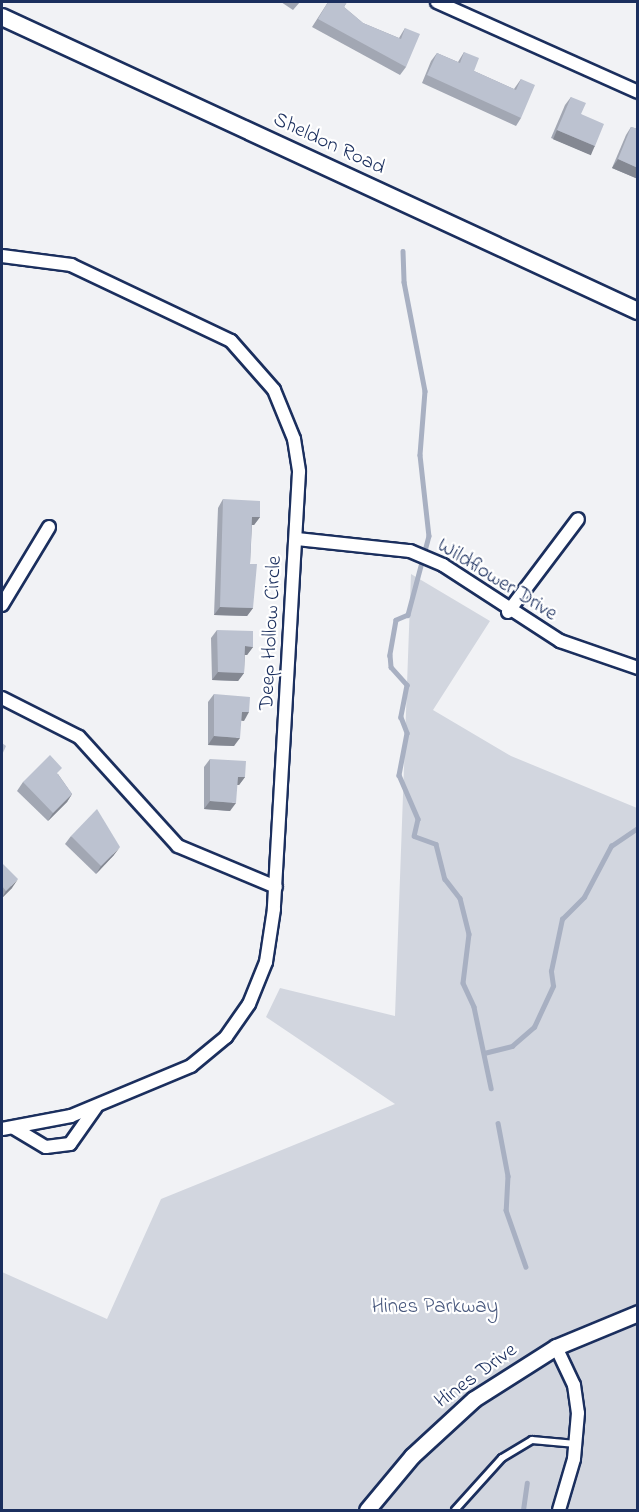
<!DOCTYPE html>
<html>
<head>
<meta charset="utf-8">
<style>
	body { margin:0 }
	#map { position:relative; width:639px; height:1512px; overflow:hidden; background:#f1f2f5; font-family:"Indie Flower",sans-serif }
	div>[style] { position:absolute }
	.green>* { inset:0; background:#d2d6df }
	.stream>* { height:4.5px; margin:-2.25px; padding:0 2.25px; transform-origin:2.25px; border-radius:2.25px; background:#a8b0c2 }
	.roads { filter:drop-shadow(2px 0 #1b2f5e) drop-shadow(-2px 0 #1b2f5e) drop-shadow(0 2px #1b2f5e) drop-shadow(0 -2px #1b2f5e) }
	.service>* { height:6px; margin:-3px; padding:0 3px; transform-origin:3px; border-radius:3px; background:#fff }
	.minor>* { height:12px; margin:-6px; padding:0 6px; transform-origin:6px; border-radius:6px; background:#fff }
	.tertiary>* { height:15px; margin:-7.5px; padding:0 7.5px; transform-origin:7.5px; border-radius:7.5px; background:#fff }
	.secondary>* { height:16px; margin:-8px; padding:0 8px; transform-origin:8px; border-radius:8px; background:#fff }
	.wall>* { inset:0; background:#a2a7b3 }
	.shaded-wall>* { inset:0; background:#848892; transform-origin:0 0 }
	.building>* { inset:0; background:#bcc2d0 }
	span { translate:-50% -50%; white-space:nowrap; text-align:center; line-height:1.15; -webkit-text-stroke:4.5px #fff; paint-order:stroke }
	.street-label { font-size:21px; color:#1b2f5e }
	.park-label { font-size:21px; color:#49597e }
	.frame { position:absolute; inset:0; border:3px solid #1b2f5e; pointer-events:none }
</style>
</head>
<body>
<div id="map">
	<div class="green">
		<div style="clip-path:polygon(411px 574px,490px 621px,433px 710px,511px 756px,637px 808px,637px 1510px,2px 1510px,2px 1272px,107px 1319px,161px 1199px,395px 1104px,266px 1017px,280px 988px,395px 1016px)"></div>
	</div>
	<div class="stream">
		<div style="left:403px;top:251px;width:31px;rotate:88deg"></div>
		<div style="left:404px;top:282px;width:111px;rotate:79.1deg"></div>
		<div style="left:425px;top:391px;width:64px;rotate:94.5deg"></div>
		<div style="left:420px;top:455px;width:81px;rotate:83.7deg"></div>
		<div style="left:429px;top:536px;width:82px;rotate:104.9deg"></div>
		<div style="left:408px;top:615px;width:13px;rotate:157deg"></div>
		<div style="left:396px;top:620px;width:36px;rotate:100deg"></div>
		<div style="left:390px;top:655px;width:12px;rotate:85deg"></div>
		<div style="left:391px;top:667px;width:24px;rotate:48deg"></div>
		<div style="left:407px;top:685px;width:33px;rotate:101deg"></div>
		<div style="left:401px;top:717px;width:17px;rotate:69deg"></div>
		<div style="left:407px;top:733px;width:43px;rotate:100.8deg"></div>
		<div style="left:399px;top:775px;width:48px;rotate:66.6deg"></div>
		<div style="left:418px;top:819px;width:17px;rotate:103deg"></div>
		<div style="left:414px;top:836px;width:23px;rotate:20deg"></div>
		<div style="left:436px;top:844px;width:36px;rotate:76deg"></div>
		<div style="left:445px;top:879px;width:24px;rotate:52deg"></div>
		<div style="left:460px;top:898px;width:37px;rotate:76deg"></div>
		<div style="left:469px;top:934px;width:49px;rotate:97deg"></div>
		<div style="left:463px;top:983px;width:26px;rotate:65deg"></div>
		<div style="left:474px;top:1007px;width:83px;rotate:78.1deg"></div>
		<div style="left:484px;top:1053px;width:29px;rotate:-14deg"></div>
		<div style="left:512px;top:1046px;width:29px;rotate:-41deg"></div>
		<div style="left:534px;top:1027px;width:45px;rotate:-65.1deg"></div>
		<div style="left:553px;top:986px;width:15px;rotate:-98deg"></div>
		<div style="left:551px;top:971px;width:53px;rotate:-78.1deg"></div>
		<div style="left:562px;top:919px;width:31px;rotate:-45deg"></div>
		<div style="left:584px;top:897px;width:58px;rotate:-62.1deg"></div>
		<div style="left:611px;top:846px;width:32px;rotate:-34deg"></div>
		<div style="left:498px;top:1123px;width:54px;rotate:79.3deg"></div>
		<div style="left:508px;top:1176px;width:34px;rotate:93deg"></div>
		<div style="left:506px;top:1210px;width:60px;rotate:70.7deg"></div>
		<div style="left:523px;top:1510px;width:27px;rotate:-82deg"></div>
	</div>
	<div class="roads">
		<div class="service">
			<div style="left:455px;top:1510px;width:70px;rotate:-47.9deg"></div>
			<div style="left:502px;top:1458px;width:35px;rotate:-31deg"></div>
			<div style="left:532px;top:1440px;width:44px;rotate:5.2deg"></div>
		</div>
		<div class="minor">
			<div style="left:437px;top:2px;width:220px;rotate:24.1deg"></div>
			<div style="left:2px;top:256px;width:70px;rotate:7.4deg"></div>
			<div style="left:71px;top:265px;width:177px;rotate:25.4deg"></div>
			<div style="left:231px;top:341px;width:65px;rotate:48.7deg"></div>
			<div style="left:274px;top:390px;width:53px;rotate:67.8deg"></div>
			<div style="left:294px;top:439px;width:33px;rotate:81deg"></div>
			<div style="left:299px;top:472px;width:438px;rotate:93.3deg"></div>
			<div style="left:274px;top:909px;width:54px;rotate:98.6deg"></div>
			<div style="left:266px;top:962px;width:45px;rotate:112deg"></div>
			<div style="left:249px;top:1004px;width:40px;rotate:124.9deg"></div>
			<div style="left:226px;top:1037px;width:45px;rotate:140.4deg"></div>
			<div style="left:191px;top:1066px;width:130px;rotate:157.4deg"></div>
			<div style="left:71px;top:1116px;width:70px;rotate:169.3deg"></div>
			<div style="left:297px;top:539px;width:114px;rotate:6.1deg"></div>
			<div style="left:410px;top:551px;width:36px;rotate:23deg"></div>
			<div style="left:443px;top:565px;width:140px;rotate:33deg"></div>
			<div style="left:560px;top:641px;width:83px;rotate:19.1deg"></div>
			<div style="left:2px;top:605px;width:91px;rotate:-58.9deg"></div>
			<div style="left:508px;top:612px;width:116px;rotate:-53deg"></div>
			<div style="left:2px;top:698px;width:86px;rotate:26.9deg"></div>
			<div style="left:79px;top:737px;width:147px;rotate:47.8deg"></div>
			<div style="left:178px;top:846px;width:106px;rotate:22.7deg"></div>
			<div style="left:14px;top:1128px;width:37px;rotate:31deg"></div>
			<div style="left:46px;top:1147px;width:24px;rotate:-7deg"></div>
			<div style="left:70px;top:1144px;width:45px;rotate:-54.9deg"></div>
			<div style="left:556px;top:1347px;width:42px;rotate:64.7deg"></div>
			<div style="left:574px;top:1385px;width:28px;rotate:82deg"></div>
			<div style="left:578px;top:1413px;width:46px;rotate:95deg"></div>
			<div style="left:574px;top:1459px;width:53px;rotate:106.4deg"></div>
		</div>
		<div class="tertiary">
			<div style="left:367px;top:1510px;width:70px;rotate:-50.2deg"></div>
			<div style="left:412px;top:1456px;width:84px;rotate:-42.6deg"></div>
			<div style="left:474px;top:1399px;width:97px;rotate:-32.4deg"></div>
			<div style="left:556px;top:1347px;width:89px;rotate:-22.5deg"></div>
		</div>
		<div class="secondary">
			<div style="left:2px;top:17px;width:701px;rotate:24.81deg"></div>
		</div>
	</div>
	<div class="wall">
		<div style="clip-path:polygon(281px 2px,300px 2px,293px 10px)"></div>
		<div style="clip-path:polygon(328px 2px,347px 2px,344px 7px,363px 23px,399px 38px,405px 28px,406px 67px,400px 75px,312px 27px)"></div>
		<div style="clip-path:polygon(464px 52px,474px 71px,514px 89px,521px 79px,521px 118px,516px 126px,422px 83px,431px 61px,437px 53px,458px 62px)"></div>
		<div style="clip-path:polygon(571px 97px,581px 114px,595px 146px,589px 154px,551px 138px,565px 105px)"></div>
		<div style="clip-path:polygon(631px 127px,638px 129px,638px 179px,612px 168px,626px 135px)"></div>
		<div style="clip-path:polygon(223px 499px,260px 517px,254px 525px,252px 525px,250px 564px,253px 608px,247px 616px,214px 615px,218px 508px)"></div>
		<div style="clip-path:polygon(217px 630px,253px 647px,247px 655px,245px 655px,244px 673px,238px 681px,212px 680px,211px 638px)"></div>
		<div style="clip-path:polygon(214px 694px,244px 721px,241px 720px,234px 746px,208px 745px,208px 702px)"></div>
		<div style="clip-path:polygon(210px 759px,245px 777px,239px 785px,237px 785px,230px 811px,204px 809px,204px 767px)"></div>
		<div style="clip-path:polygon(58px 774px,72px 794px,67px 802px,48px 821px,17px 791px,23px 782px)"></div>
		<div style="clip-path:polygon(71px 836px,114px 855px,96px 874px,65px 844px)"></div>
		<div style="clip-path:polygon(2px 863px,12px 888px,2px 898px)"></div>
	</div>
	<div class="shaded-wall">
		<div style="left:557px;top:130px;width:41px;height:10px;rotate:23deg"></div>
		<div style="clip-path:polygon(618px 159px,638px 168px,638px 179px,612px 168px)"></div>
		<div style="clip-path:polygon(252px 517px,260px 517px,254px 525px,246px 525px)"></div>
		<div style="clip-path:polygon(220px 607px,253px 608px,247px 616px,214px 615px)"></div>
		<div style="clip-path:polygon(245px 646px,253px 647px,247px 655px,240px 655px)"></div>
		<div style="clip-path:polygon(218px 672px,244px 673px,238px 681px,212px 680px)"></div>
		<div style="clip-path:polygon(242px 712px,249px 712px,244px 721px,236px 720px)"></div>
		<div style="clip-path:polygon(214px 736px,240px 738px,234px 746px,208px 745px)"></div>
		<div style="clip-path:polygon(238px 777px,245px 777px,239px 785px,232px 785px)"></div>
		<div style="clip-path:polygon(72px 794px,67px 802px,48px 821px,53px 813px)"></div>
		<div style="clip-path:polygon(210px 801px,236px 803px,230px 811px,204px 809px)"></div>
		<div style="clip-path:polygon(120px 847px,114px 855px,96px 874px,101px 866px)"></div>
		<div style="clip-path:polygon(18px 879px,12px 888px,2px 898px,6px 891px)"></div>
	</div>
	<div class="building">
		<div style="clip-path:polygon(328px 2px,347px 2px,344px 7px,363px 23px,401px 39px,405px 28px,420px 34px,406px 67px,318px 19px)"></div>
		<div style="clip-path:polygon(464px 52px,479px 58px,474px 71px,516px 90px,521px 79px,535px 85px,521px 118px,427px 75px,437px 53px,460px 63px)"></div>
		<div style="clip-path:polygon(571px 97px,586px 103px,581px 114px,604px 124px,595px 146px,557px 130px)"></div>
		<div style="clip-path:polygon(631px 127px,638px 129px,638px 168px,618px 159px)"></div>
		<div style="clip-path:polygon(223px 499px,260px 501px,260px 517px,252px 517px,250px 564px,257px 564px,253px 608px,220px 607px)"></div>
		<div style="clip-path:polygon(217px 630px,253px 631px,253px 647px,245px 646px,244px 673px,218px 672px)"></div>
		<div style="clip-path:polygon(214px 694px,250px 697px,249px 712px,242px 712px,240px 738px,214px 736px)"></div>
		<div style="clip-path:polygon(2px 743px,6px 746px,2px 755px)"></div>
		<div style="clip-path:polygon(50px 755px,62px 768px,57px 773px,72px 794px,53px 813px,23px 782px)"></div>
		<div style="clip-path:polygon(210px 759px,246px 761px,245px 777px,238px 777px,236px 803px,210px 801px)"></div>
		<div style="clip-path:polygon(97px 809px,120px 847px,101px 866px,71px 836px)"></div>
		<div style="clip-path:polygon(2px 863px,18px 879px,6px 891px,2px 886px)"></div>
	</div>
	<div class="street-label">
		<span style="left:329px;top:144px;rotate:25deg">Sheldon Road</span>
		<span style="left:497px;top:580px;rotate:32deg">Wildflower Drive</span>
		<span style="left:271px;top:633px;rotate:-87deg">Deep Hollow Circle</span>
		<span style="left:476px;top:1376px;rotate:-36deg">Hines Drive</span>
	</div>
	<div class="park-label">
		<span style="left:435px;top:1307px">Hines Parkway</span>
	</div>
	<div class="frame"></div>
</div>
</body>
</html>
